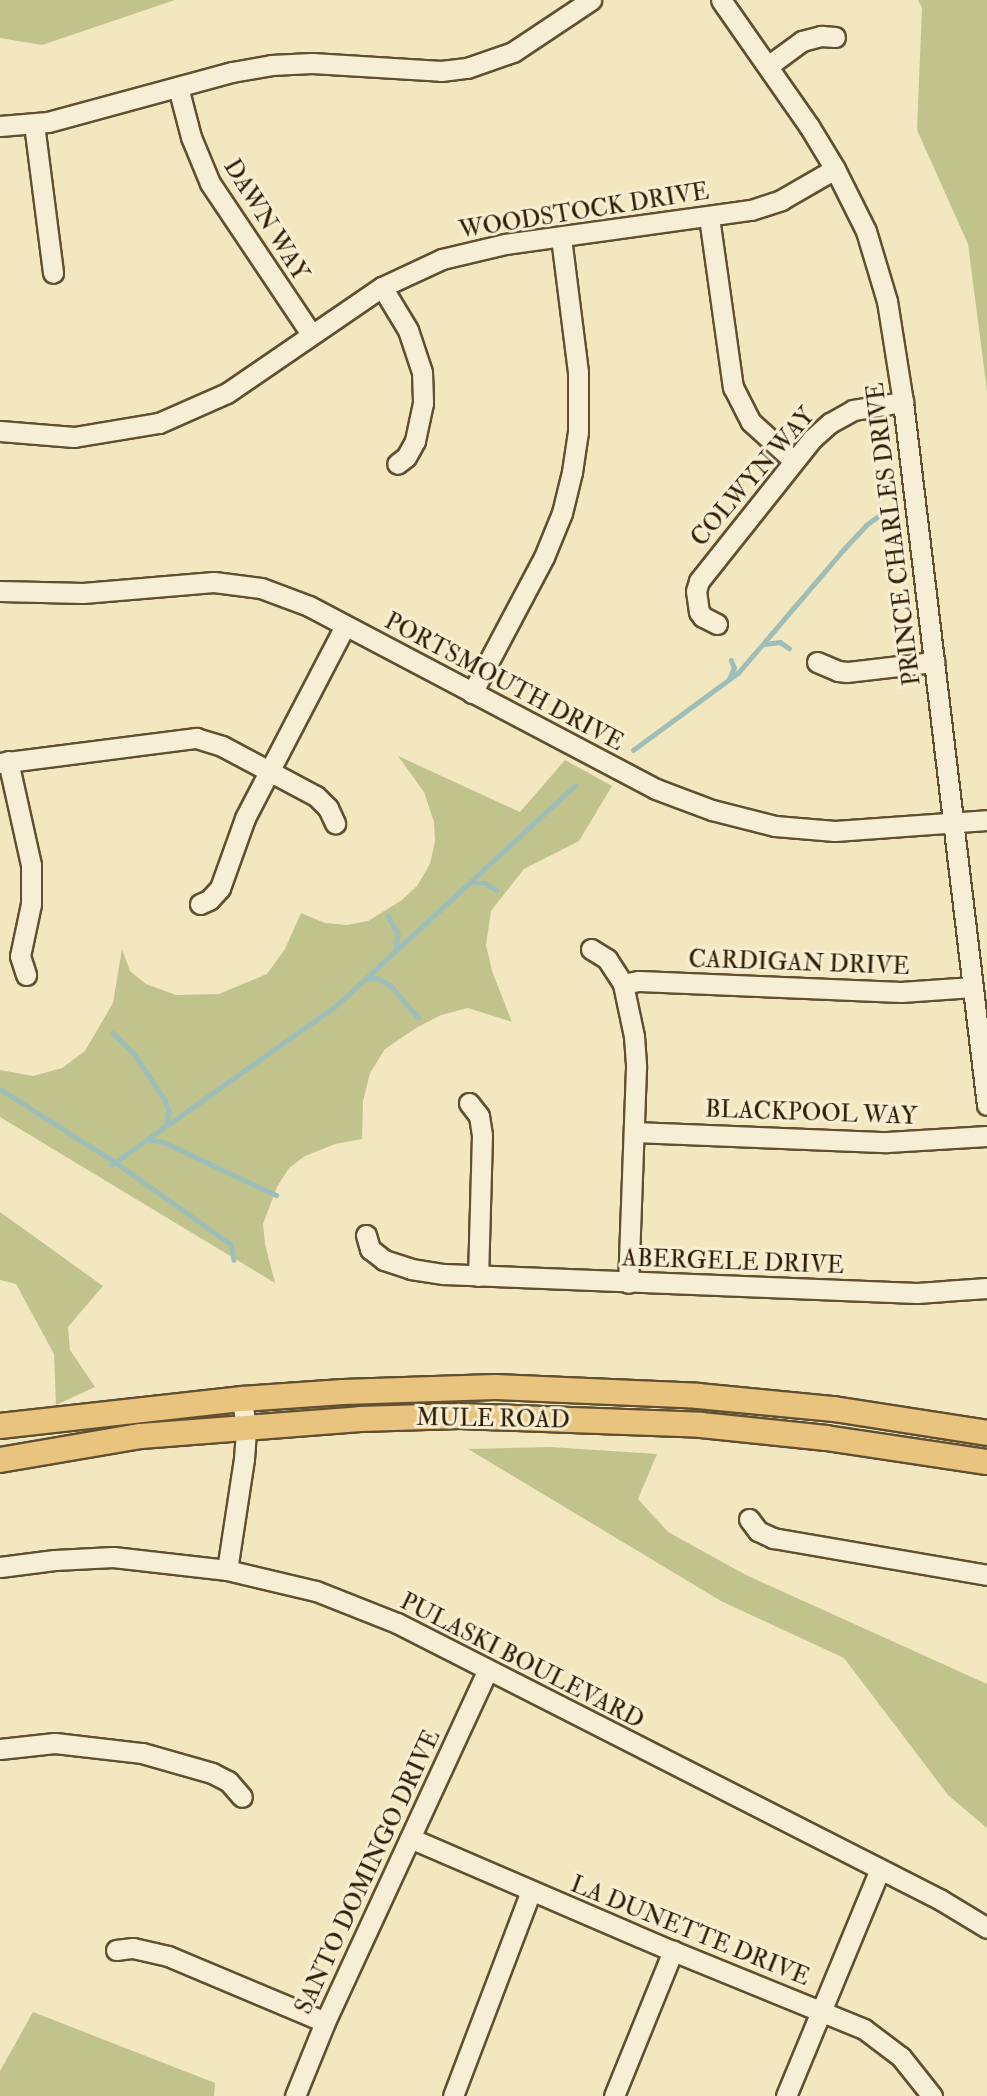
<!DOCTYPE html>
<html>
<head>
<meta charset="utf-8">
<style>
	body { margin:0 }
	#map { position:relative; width:987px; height:2096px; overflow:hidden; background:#f2e7be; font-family:"IM FELL Double Pica",serif }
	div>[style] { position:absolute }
	.green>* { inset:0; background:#c1c38d }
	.stream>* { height:4.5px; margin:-2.25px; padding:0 2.25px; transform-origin:2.25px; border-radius:2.25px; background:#9dbeb9 }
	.roads { filter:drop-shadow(2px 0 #604f30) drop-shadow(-2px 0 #604f30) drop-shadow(0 2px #604f30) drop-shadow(0 -2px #604f30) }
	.minor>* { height:19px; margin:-9.5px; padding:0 9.5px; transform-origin:9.5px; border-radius:9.5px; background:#f7efd5 }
	.major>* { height:24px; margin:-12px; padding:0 12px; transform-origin:12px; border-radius:12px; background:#e9c47f }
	span { translate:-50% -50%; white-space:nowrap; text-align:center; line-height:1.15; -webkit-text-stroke:6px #f7efd5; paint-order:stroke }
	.street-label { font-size:24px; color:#301c00 }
</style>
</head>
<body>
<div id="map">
	<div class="green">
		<div style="clip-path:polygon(0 0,175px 0,42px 45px,0 38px)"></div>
		<div style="clip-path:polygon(918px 0,987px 0,987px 391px,968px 244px,917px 130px,922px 8px)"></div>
		<div style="clip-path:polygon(398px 756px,520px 812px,565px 760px,612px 786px,579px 841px,524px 869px,491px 911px,486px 945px,492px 971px,512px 1022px,468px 1008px,441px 1015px,416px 1028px,385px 1049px,370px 1073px,363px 1101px,362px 1139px,335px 1144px,305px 1156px,289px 1168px,277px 1187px,263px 1224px,265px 1244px,275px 1283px,0 1117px,0 1070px,33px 1076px,62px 1068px,85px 1051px,113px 1003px,122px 949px,130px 971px,146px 984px,176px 995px,219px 994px,267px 974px,285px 949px,301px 913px,325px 923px,347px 925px,368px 921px,402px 900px,417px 886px,430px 864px,435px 841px,434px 822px,424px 792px)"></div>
		<div style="clip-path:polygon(0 1212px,103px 1286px,68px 1327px,70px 1350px,95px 1387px,56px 1405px,54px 1354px,16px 1284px,0 1280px)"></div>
		<div style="clip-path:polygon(550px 1447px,657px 1454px,638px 1499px,668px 1532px,746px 1575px,987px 1684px,987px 1828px,948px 1795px,844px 1658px,721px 1601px,468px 1449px)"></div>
		<div style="clip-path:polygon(33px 2012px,215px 2083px,214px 2096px,0 2096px,0 2071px)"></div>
	</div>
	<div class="stream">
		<div style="left:764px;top:644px;width:16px;rotate:-7deg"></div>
		<div style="left:780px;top:642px;width:11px;rotate:34deg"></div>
		<div style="left:729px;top:679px;width:12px;rotate:-66deg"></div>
		<div style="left:734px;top:668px;width:8px;rotate:-113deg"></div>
		<div style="left:633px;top:750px;width:130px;rotate:-36.3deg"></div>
		<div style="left:738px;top:673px;width:162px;rotate:-49.5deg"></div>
		<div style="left:843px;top:550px;width:34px;rotate:-47deg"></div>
		<div style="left:866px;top:525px;width:29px;rotate:-36deg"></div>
		<div style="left:471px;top:883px;width:14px"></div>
		<div style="left:485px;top:883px;width:13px;rotate:32deg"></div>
		<div style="left:388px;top:916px;width:20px;rotate:60deg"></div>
		<div style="left:398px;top:933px;width:18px;rotate:96deg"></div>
		<div style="left:366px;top:979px;width:11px;rotate:-5deg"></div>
		<div style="left:377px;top:978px;width:15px;rotate:28deg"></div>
		<div style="left:390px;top:985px;width:43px;rotate:48.8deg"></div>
		<div style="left:113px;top:1033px;width:28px;rotate:44deg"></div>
		<div style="left:133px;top:1052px;width:58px;rotate:56.3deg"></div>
		<div style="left:165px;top:1100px;width:12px;rotate:70deg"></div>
		<div style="left:169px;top:1111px;width:13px;rotate:99deg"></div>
		<div style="left:0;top:1089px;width:136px;rotate:32.4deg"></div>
		<div style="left:115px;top:1162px;width:142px;rotate:35.3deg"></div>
		<div style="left:231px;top:1244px;width:16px;rotate:79deg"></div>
		<div style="left:149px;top:1139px;width:17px;rotate:13deg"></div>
		<div style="left:166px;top:1143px;width:122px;rotate:25.3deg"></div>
		<div style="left:111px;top:1165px;width:277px;rotate:-35.3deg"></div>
		<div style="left:337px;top:1005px;width:324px;rotate:-42.7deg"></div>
	</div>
	<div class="roads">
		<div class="minor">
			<div style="left:721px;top:0;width:154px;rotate:55.1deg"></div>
			<div style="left:809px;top:126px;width:50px;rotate:58.8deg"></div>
			<div style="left:835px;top:169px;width:69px;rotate:63.4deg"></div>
			<div style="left:866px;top:231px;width:73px;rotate:73.3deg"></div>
			<div style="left:887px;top:301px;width:102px;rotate:81deg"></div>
			<div style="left:903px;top:402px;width:708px;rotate:83.19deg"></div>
			<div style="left:768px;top:66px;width:42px;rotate:-36.3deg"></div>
			<div style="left:802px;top:41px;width:20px;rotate:-15deg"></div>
			<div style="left:821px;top:36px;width:14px;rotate:4deg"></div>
			<div style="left:178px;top:87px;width:52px;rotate:75.4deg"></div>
			<div style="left:191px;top:137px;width:50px;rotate:67.6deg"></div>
			<div style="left:210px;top:183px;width:182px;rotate:56.2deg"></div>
			<div style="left:34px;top:124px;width:150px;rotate:82.7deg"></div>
			<div style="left:0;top:126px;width:48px;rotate:-4.8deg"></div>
			<div style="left:48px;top:122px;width:191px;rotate:-15.2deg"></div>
			<div style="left:232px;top:72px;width:40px;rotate:-10deg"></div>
			<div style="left:271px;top:65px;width:41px;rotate:-2.8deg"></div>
			<div style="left:312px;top:63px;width:129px;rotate:3.5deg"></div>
			<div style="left:441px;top:71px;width:26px;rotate:-7deg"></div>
			<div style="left:467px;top:68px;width:49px;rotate:-19.2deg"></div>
			<div style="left:513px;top:52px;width:94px;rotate:-33.7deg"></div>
			<div style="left:709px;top:217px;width:172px;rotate:82deg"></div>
			<div style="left:733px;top:387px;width:39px;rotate:63deg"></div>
			<div style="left:751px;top:422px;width:58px;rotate:42.2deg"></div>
			<div style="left:382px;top:287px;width:50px;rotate:58.8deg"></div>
			<div style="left:408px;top:330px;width:44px;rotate:71.6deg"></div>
			<div style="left:422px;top:372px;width:31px;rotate:88deg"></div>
			<div style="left:423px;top:403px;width:39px;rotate:102deg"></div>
			<div style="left:415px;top:441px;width:18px;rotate:119deg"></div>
			<div style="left:406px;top:457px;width:11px;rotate:142deg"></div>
			<div style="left:0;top:431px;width:74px;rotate:4.6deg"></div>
			<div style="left:74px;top:437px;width:86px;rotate:-9.4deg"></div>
			<div style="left:159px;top:423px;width:74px;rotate:-23.8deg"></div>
			<div style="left:227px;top:393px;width:188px;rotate:-34.4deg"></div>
			<div style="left:382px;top:287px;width:66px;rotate:-25deg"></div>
			<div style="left:442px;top:259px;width:65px;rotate:-13.4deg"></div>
			<div style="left:505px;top:244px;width:248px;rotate:-7.9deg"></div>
			<div style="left:751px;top:210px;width:32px;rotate:-18deg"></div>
			<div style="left:781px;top:200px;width:62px;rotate:-29.9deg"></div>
			<div style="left:0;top:591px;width:83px;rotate:1.4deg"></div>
			<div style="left:83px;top:593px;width:131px;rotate:-4.8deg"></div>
			<div style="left:214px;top:582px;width:47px;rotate:7.3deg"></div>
			<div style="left:261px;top:588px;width:51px;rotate:20.6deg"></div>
			<div style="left:309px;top:606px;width:392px;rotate:27.8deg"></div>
			<div style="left:656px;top:789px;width:60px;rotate:20.6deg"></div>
			<div style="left:712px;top:810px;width:65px;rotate:14.3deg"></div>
			<div style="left:775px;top:826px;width:60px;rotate:4.8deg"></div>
			<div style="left:835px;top:831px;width:152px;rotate:-4.1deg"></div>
			<div style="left:717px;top:624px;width:16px;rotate:-153deg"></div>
			<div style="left:703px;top:617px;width:6px;rotate:-129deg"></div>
			<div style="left:699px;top:612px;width:21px;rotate:-98deg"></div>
			<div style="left:696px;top:591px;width:10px;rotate:-73deg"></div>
			<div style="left:699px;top:581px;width:181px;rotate:-51.5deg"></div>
			<div style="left:812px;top:439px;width:24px;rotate:-42deg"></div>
			<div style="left:830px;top:423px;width:26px;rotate:-29deg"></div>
			<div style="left:853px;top:410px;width:51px;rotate:-9.1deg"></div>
			<div style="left:817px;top:662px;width:23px;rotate:23deg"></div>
			<div style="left:838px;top:671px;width:9px;rotate:6deg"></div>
			<div style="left:847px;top:672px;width:88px;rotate:-6.6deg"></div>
			<div style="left:472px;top:693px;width:154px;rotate:-62.1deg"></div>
			<div style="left:544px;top:557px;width:48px;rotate:-67.8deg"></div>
			<div style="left:562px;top:513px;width:42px;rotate:-76.3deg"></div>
			<div style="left:572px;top:472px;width:40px;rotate:-81.5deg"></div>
			<div style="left:578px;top:432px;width:60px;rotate:-90deg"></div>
			<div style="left:578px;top:372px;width:136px;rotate:-97.2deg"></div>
			<div style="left:8px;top:761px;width:107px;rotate:77.5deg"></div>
			<div style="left:31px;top:865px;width:39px;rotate:90deg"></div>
			<div style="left:31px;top:904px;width:53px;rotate:101.9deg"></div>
			<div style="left:20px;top:956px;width:20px;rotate:72deg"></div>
			<div style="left:0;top:763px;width:198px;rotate:-7.3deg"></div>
			<div style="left:196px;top:738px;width:27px;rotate:17deg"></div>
			<div style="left:222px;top:746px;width:106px;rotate:28deg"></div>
			<div style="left:316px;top:796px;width:17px;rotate:45deg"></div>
			<div style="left:328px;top:808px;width:17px;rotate:65deg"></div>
			<div style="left:200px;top:904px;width:10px;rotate:-24deg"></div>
			<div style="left:209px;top:900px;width:16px;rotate:-47deg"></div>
			<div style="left:220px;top:888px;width:74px;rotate:-70.3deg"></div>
			<div style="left:245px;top:818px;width:216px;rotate:-62.5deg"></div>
			<div style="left:591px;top:949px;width:19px;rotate:32deg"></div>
			<div style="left:607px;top:959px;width:30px;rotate:57deg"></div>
			<div style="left:623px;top:984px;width:53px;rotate:78.1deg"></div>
			<div style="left:634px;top:1036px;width:32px;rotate:86deg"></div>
			<div style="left:636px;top:1068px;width:215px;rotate:92.1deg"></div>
			<div style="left:623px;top:984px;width:16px;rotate:-11deg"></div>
			<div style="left:639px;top:981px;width:262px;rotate:2.4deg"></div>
			<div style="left:901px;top:992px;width:72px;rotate:-4deg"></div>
			<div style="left:469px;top:1103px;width:16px;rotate:52deg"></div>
			<div style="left:479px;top:1116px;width:19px;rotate:81deg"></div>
			<div style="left:482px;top:1135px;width:141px;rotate:91.6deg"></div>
			<div style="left:634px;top:1132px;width:253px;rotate:2.3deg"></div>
			<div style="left:887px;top:1142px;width:100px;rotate:-3.4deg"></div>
			<div style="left:366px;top:1235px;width:15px;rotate:74deg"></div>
			<div style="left:370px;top:1249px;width:18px;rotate:38deg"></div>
			<div style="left:384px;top:1260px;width:28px;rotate:18deg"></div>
			<div style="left:411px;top:1269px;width:33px;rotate:9deg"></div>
			<div style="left:444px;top:1274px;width:473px;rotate:2.3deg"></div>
			<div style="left:917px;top:1293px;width:70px;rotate:-4.1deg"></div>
			<div style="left:749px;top:1519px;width:15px;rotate:53deg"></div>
			<div style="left:758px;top:1531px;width:17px;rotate:25deg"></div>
			<div style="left:773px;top:1538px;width:217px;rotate:9.8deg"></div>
			<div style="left:0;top:1567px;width:55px;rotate:-7.3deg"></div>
			<div style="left:55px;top:1560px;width:58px;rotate:-3deg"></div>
			<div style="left:113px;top:1557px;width:115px;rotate:6.5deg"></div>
			<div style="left:227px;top:1570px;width:91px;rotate:13.3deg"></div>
			<div style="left:316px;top:1591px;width:87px;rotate:21.6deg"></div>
			<div style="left:397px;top:1623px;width:610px;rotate:26.98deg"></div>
			<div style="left:941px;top:1900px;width:54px;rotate:31.3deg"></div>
			<div style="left:227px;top:1570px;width:112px;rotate:-81.3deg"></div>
			<div style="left:244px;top:1459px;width:31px;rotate:-86deg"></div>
			<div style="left:246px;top:1428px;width:29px;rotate:-98deg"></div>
			<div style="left:0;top:1749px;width:55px;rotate:-6.2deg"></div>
			<div style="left:55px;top:1743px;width:88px;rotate:6.6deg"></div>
			<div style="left:142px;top:1753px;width:73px;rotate:15.9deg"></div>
			<div style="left:212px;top:1773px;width:18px;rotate:27deg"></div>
			<div style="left:228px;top:1781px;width:21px;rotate:49deg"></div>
			<div style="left:410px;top:1838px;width:286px;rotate:23.3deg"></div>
			<div style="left:673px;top:1951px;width:206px;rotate:22.2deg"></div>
			<div style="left:864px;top:2029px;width:46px;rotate:37.1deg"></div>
			<div style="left:901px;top:2057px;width:50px;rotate:51.5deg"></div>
			<div style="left:116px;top:1950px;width:17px;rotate:-7deg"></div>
			<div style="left:133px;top:1948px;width:36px;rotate:13deg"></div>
			<div style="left:168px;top:1956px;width:170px;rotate:22.8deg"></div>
			<div style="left:295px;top:2096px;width:80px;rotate:-67.9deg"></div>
			<div style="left:325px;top:2022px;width:388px;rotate:-65.2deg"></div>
			<div style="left:453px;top:2096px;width:219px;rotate:-69.2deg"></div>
			<div style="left:614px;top:2096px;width:157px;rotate:-67.9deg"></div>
			<div style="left:786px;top:2096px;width:243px;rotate:-67.5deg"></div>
		</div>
		<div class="major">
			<div style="left:0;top:1426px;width:244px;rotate:-6.4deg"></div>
			<div style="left:242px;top:1399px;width:101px;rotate:-4deg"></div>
			<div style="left:343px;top:1392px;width:152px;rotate:-1.9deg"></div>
			<div style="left:495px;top:1387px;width:203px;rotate:2.5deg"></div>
			<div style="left:698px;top:1396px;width:137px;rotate:5.5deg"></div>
			<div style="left:834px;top:1409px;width:155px;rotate:8.9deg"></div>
			<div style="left:0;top:1460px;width:143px;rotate:-9.7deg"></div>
			<div style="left:141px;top:1436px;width:220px;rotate:-4.4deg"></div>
			<div style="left:360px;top:1419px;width:100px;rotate:-1.7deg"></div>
			<div style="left:460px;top:1416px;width:241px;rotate:2.1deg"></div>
			<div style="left:701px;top:1425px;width:126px;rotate:5.9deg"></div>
			<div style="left:826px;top:1438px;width:163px;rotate:8.5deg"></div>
		</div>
	</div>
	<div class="street-label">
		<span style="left:584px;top:211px;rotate:-9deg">WOODSTOCK DRIVE</span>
		<span style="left:266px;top:220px;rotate:58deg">DAWN WAY</span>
		<span style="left:753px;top:477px;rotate:-49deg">COLWYN WAY</span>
		<span style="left:894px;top:534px;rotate:-97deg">PRINCE CHARLES DRIVE</span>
		<span style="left:504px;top:682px;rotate:28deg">PORTSMOUTH DRIVE</span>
		<span style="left:799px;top:963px;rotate:2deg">CARDIGAN DRIVE</span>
		<span style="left:811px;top:1113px;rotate:2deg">BLACKPOOL WAY</span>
		<span style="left:733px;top:1262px;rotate:2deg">ABERGELE DRIVE</span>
		<span style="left:493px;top:1419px;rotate:1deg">MULE ROAD</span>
		<span style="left:522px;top:1661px;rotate:27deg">PULASKI BOULEVARD</span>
		<span style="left:368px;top:1872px;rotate:-65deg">SANTO DOMINGO DRIVE</span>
		<span style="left:690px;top:1931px;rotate:22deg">LA DUNETTE DRIVE</span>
	</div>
</div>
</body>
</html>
